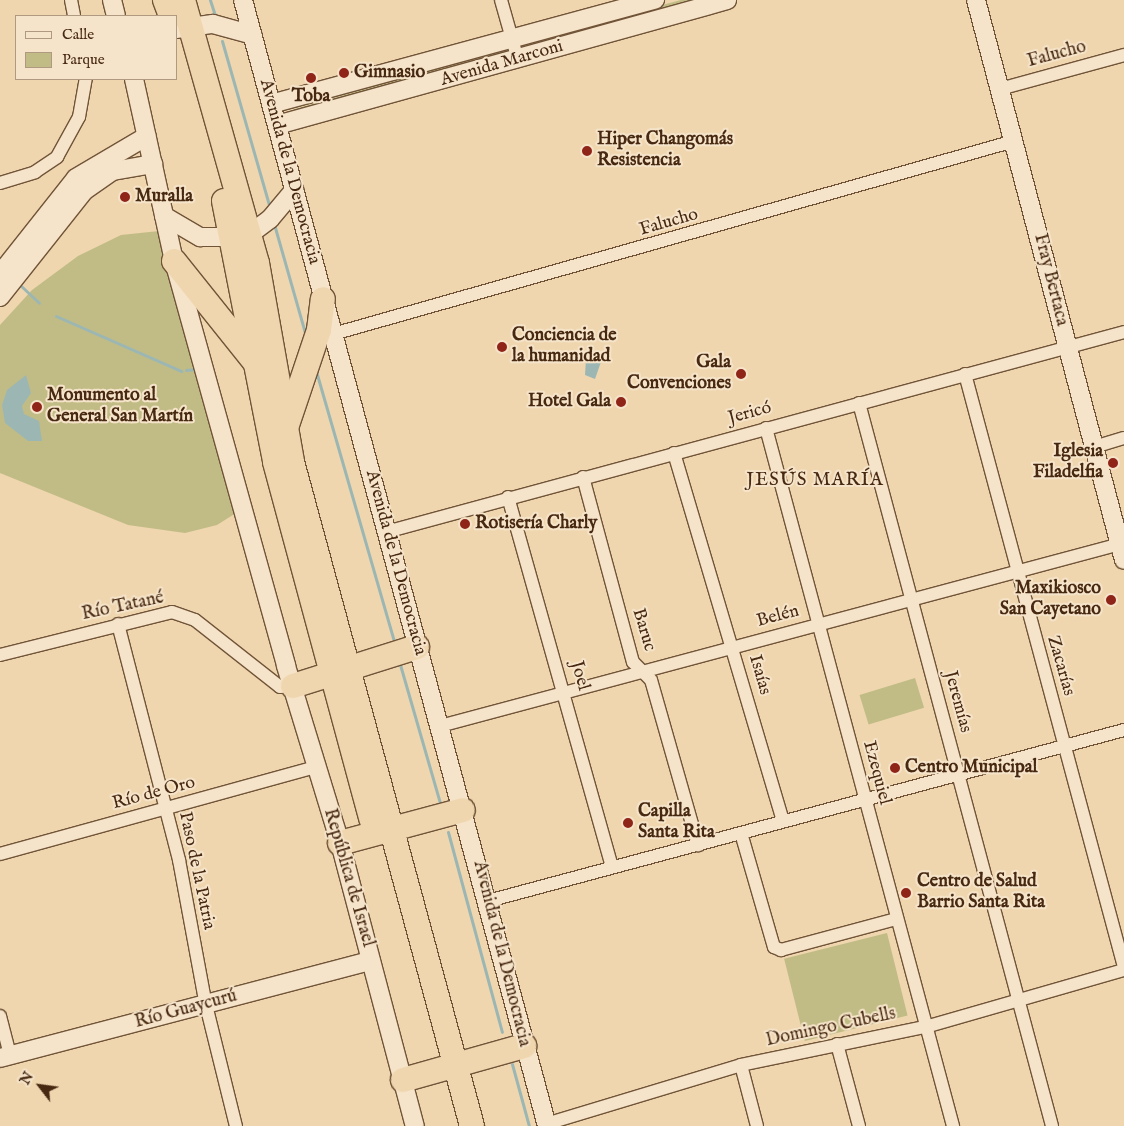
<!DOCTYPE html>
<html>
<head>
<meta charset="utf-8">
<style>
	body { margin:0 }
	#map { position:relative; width:1124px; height:1126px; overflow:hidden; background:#efd6ae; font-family:"IM FELL English",serif }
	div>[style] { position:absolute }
	.green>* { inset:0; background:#c1bc85; transform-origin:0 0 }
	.water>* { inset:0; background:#9cb7b3 }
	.stream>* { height:3px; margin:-1.5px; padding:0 1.5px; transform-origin:1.5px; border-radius:1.5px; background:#9cb7b3 }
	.roads { filter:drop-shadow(1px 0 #715438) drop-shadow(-1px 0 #715438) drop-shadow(0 1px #715438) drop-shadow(0 -1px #715438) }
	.street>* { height:12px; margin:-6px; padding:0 6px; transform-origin:6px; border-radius:6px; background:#f5e4ca }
	.secondary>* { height:18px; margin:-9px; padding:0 9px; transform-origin:9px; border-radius:9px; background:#f5e4ca }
	.highway>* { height:24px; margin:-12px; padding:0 12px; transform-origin:12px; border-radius:12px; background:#efd6ae }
	.dots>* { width:14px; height:14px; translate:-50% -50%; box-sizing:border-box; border:2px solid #f5e4ca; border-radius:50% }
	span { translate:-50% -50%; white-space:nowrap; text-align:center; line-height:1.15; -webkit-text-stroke:4px #f5e4ca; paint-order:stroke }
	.street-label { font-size:18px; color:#472810 }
	.poi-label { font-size:18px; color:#472810; font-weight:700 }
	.left { translate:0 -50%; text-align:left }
	.right { translate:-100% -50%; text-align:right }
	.neighbourhood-label { font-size:19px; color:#472810; letter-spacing:1px }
	.legend { position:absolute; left:15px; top:15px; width:162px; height:65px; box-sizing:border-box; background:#f5e4ca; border:1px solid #af9980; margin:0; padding:6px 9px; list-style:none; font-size:15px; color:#472810 }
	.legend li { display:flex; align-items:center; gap:10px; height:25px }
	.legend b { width:25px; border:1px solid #af9980 }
	.north { position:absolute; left:15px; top:1061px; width:50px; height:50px; -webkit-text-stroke:4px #f5e4ca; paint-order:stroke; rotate:300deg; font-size:14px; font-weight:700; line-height:20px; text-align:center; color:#472810 }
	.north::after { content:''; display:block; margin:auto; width:18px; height:22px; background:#472810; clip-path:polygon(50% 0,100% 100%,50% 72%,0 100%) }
</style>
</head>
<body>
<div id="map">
	<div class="green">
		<div style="clip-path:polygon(681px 0,708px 0,534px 47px,532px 40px)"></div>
		<div style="left:507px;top:48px;width:7px;height:222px;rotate:74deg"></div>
		<div style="clip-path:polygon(159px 231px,236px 513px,217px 525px,185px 533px,128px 525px,0 473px,0 325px,32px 290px,78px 256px,121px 235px)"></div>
		<div style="left:915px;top:678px;width:31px;height:58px;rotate:73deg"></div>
		<div style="left:887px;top:933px;width:85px;height:106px;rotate:76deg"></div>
	</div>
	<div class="water">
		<div style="clip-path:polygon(592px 356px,602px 359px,595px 379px,585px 375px,586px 359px,590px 361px)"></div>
		<div style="clip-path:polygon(26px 375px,31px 393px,22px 406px,24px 414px,39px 421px,42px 441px,28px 441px,5px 423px,2px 405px,7px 390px)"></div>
	</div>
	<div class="stream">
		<div style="left:210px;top:0;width:20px;rotate:72deg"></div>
		<div style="left:222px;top:41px;width:174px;rotate:74deg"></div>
		<div style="left:274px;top:224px;width:116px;rotate:74.1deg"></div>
		<div style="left:20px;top:285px;width:26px;rotate:43deg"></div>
		<div style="left:56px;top:316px;width:137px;rotate:23.7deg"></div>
		<div style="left:186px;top:370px;width:11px;rotate:-5deg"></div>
		<div style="left:316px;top:371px;width:285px;rotate:73.9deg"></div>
		<div style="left:399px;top:661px;width:148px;rotate:73.9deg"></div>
		<div style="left:448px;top:832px;width:207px;rotate:74.9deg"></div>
		<div style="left:512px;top:1064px;width:64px;rotate:74.7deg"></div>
	</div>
	<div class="roads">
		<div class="street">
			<div style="left:71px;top:0;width:16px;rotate:79deg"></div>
			<div style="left:501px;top:0;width:62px;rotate:74.2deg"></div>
			<div style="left:1000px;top:89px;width:129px;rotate:-15.3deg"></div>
			<div style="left:0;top:183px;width:37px;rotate:-17deg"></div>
			<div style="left:35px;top:172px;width:27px;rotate:-34deg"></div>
			<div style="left:57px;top:157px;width:46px;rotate:-61.2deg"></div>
			<div style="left:79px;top:117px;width:39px;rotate:-80deg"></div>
			<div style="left:333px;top:334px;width:708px;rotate:-15.82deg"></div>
			<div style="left:965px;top:374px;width:614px;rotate:74.99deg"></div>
			<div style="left:859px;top:403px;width:748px;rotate:75.05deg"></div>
			<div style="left:766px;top:428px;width:723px;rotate:75deg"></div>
			<div style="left:1094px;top:447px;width:31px;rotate:-17deg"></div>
			<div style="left:674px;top:453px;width:384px;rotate:73.5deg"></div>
			<div style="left:583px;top:477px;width:192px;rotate:74.9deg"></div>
			<div style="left:633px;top:662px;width:25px;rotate:45deg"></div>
			<div style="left:651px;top:680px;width:172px;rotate:74.1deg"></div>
			<div style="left:508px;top:497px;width:384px;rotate:74.3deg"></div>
			<div style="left:386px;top:532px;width:765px;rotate:-15.16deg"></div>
			<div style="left:118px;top:624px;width:244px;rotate:75.5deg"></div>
			<div style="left:179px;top:860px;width:147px;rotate:79.5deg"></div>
			<div style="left:206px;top:1005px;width:125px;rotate:76.1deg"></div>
			<div style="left:0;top:655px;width:177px;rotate:-14deg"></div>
			<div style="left:172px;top:612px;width:24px;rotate:19deg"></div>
			<div style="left:195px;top:620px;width:108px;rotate:38.2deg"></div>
			<div style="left:280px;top:687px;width:13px;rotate:-4deg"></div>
			<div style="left:440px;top:726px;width:708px;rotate:-14.98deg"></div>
			<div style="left:741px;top:833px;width:119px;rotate:73.9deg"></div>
			<div style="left:774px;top:947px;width:8px;rotate:23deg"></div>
			<div style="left:781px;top:950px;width:119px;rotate:-15.1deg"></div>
			<div style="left:0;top:854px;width:328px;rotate:-15.4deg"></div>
			<div style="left:488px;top:901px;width:659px;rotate:-15.05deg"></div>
			<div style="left:0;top:1016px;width:40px;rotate:75.6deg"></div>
			<div style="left:837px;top:1044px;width:85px;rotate:75deg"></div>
			<div style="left:741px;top:1065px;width:63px;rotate:75.3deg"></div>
			<div style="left:546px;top:1124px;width:204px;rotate:-16.8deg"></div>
			<div style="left:741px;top:1065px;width:188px;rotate:-11.7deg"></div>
			<div style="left:925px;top:1027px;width:207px;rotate:-16deg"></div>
		</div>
		<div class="secondary">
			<div style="left:112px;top:0;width:16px;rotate:76deg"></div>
			<div style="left:243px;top:0;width:1166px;rotate:74.89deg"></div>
			<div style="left:976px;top:0;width:579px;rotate:75.2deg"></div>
			<div style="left:176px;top:29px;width:37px;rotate:-8deg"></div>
			<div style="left:213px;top:24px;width:41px;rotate:15.4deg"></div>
			<div style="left:134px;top:79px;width:186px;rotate:77.6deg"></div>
			<div style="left:174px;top:261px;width:420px;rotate:74.5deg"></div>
			<div style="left:286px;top:666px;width:185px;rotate:73deg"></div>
			<div style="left:340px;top:843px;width:293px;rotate:75.2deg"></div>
			<div style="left:271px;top:104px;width:398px;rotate:-15.2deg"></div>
			<div style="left:277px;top:125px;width:467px;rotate:-15.5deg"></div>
			<div style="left:164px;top:216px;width:42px;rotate:30.3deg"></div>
			<div style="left:200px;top:237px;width:34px"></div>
			<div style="left:234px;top:237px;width:16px;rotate:-11deg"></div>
			<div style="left:250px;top:234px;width:25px;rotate:-37deg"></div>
			<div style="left:270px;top:219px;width:38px;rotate:-50deg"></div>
			<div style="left:0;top:274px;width:122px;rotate:-51.6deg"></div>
			<div style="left:76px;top:178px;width:82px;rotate:-30.6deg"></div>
			<div style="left:0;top:297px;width:135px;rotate:-51.6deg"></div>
			<div style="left:84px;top:191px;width:35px;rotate:-35deg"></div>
			<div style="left:113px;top:171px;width:41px;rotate:-9.9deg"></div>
			<div style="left:0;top:1058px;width:383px;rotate:-14.7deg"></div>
		</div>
		<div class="highway">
			<div style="left:165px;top:0;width:17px;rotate:69deg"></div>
			<div style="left:183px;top:0;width:273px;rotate:74.3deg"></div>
			<div style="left:257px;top:263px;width:202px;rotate:80deg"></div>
			<div style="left:292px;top:462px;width:688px;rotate:74.83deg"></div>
			<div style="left:224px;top:201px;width:266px;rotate:78.9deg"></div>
			<div style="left:275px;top:462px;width:370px;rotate:74.9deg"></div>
			<div style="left:174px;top:261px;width:128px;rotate:51.3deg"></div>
			<div style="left:287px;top:425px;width:100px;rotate:-71.4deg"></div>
			<div style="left:319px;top:330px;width:31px;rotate:-83deg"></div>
			<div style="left:293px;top:686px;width:130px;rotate:-17.5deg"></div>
			<div style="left:340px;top:843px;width:127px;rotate:-15deg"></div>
			<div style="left:403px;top:1080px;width:126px;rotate:-15.7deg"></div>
		</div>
	</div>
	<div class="dots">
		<div style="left:344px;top:73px;background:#8f2418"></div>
		<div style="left:311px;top:78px;background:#8f2418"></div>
		<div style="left:587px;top:151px;background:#8f2418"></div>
		<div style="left:125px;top:197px;background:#8f2418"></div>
		<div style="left:502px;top:347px;background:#8f2418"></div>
		<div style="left:741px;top:374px;background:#8f2418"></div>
		<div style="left:621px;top:402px;background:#8f2418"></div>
		<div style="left:37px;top:407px;background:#8f2418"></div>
		<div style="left:1113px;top:463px;background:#8f2418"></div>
		<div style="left:465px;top:524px;background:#8f2418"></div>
		<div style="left:1111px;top:600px;background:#8f2418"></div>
		<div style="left:895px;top:768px;background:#8f2418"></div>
		<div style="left:628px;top:823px;background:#8f2418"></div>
		<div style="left:906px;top:893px;background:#8f2418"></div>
	</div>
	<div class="street-label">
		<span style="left:1057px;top:55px;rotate:-15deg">Falucho</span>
		<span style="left:502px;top:64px;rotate:-16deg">Avenida Marconi</span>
		<span style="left:289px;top:172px;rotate:75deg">Avenida de la Democracia</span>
		<span style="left:669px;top:223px;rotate:-16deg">Falucho</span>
		<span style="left:1050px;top:280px;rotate:76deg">Fray Bertaca</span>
		<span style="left:750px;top:414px;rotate:-15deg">Jericó</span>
		<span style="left:395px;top:563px;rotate:75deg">Avenida de la Democracia</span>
		<span style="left:123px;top:607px;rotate:-12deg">Río Tatané</span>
		<span style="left:778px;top:617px;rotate:-15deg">Belén</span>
		<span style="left:643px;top:630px;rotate:73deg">Baruc</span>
		<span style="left:1060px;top:666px;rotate:74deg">Zacarías</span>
		<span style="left:759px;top:675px;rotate:74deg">Isaías</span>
		<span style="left:579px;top:676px;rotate:74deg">Joel</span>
		<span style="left:957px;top:702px;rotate:75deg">Jeremías</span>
		<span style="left:876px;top:773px;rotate:75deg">Ezequiel</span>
		<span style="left:154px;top:794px;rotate:-15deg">Río de Oro</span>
		<span style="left:196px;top:871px;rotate:78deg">Paso de la Patria</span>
		<span style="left:348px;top:878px;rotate:74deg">República de Israel</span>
		<span style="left:501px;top:954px;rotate:76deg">Avenida de la Democracia</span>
		<span style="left:186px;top:1010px;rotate:-15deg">Río Guaycurú</span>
		<span style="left:831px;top:1028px;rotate:-12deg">Domingo Cubells</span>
	</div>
	<div class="poi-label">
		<span class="left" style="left:354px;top:73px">Gimnasio</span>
		<span style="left:311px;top:97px">Toba</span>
		<span class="left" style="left:597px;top:151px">Hiper Changomás<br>Resistencia</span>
		<span class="left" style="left:135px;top:197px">Muralla</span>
		<span class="left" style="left:512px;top:347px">Conciencia de<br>la humanidad</span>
		<span class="right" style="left:731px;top:374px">Gala<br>Convenciones</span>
		<span class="left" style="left:47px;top:407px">Monumento al<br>General San Martín</span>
		<span class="right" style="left:611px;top:402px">Hotel Gala</span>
		<span class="right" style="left:1103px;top:463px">Iglesia<br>Filadelfia</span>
		<span class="left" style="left:475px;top:524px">Rotisería Charly</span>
		<span class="right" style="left:1101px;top:600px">Maxikiosco<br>San Cayetano</span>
		<span class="left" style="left:905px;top:768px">Centro Municipal</span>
		<span class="left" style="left:638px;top:823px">Capilla<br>Santa Rita</span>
		<span class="left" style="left:917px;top:893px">Centro de Salud<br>Barrio Santa Rita</span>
	</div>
	<div class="neighbourhood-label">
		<span style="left:815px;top:481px">JESÚS MARÍA</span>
	</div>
	<ul class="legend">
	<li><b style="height:6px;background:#f5e4ca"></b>Calle</li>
	<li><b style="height:14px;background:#c1bc85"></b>Parque</li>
	</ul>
	<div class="north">N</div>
</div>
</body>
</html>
